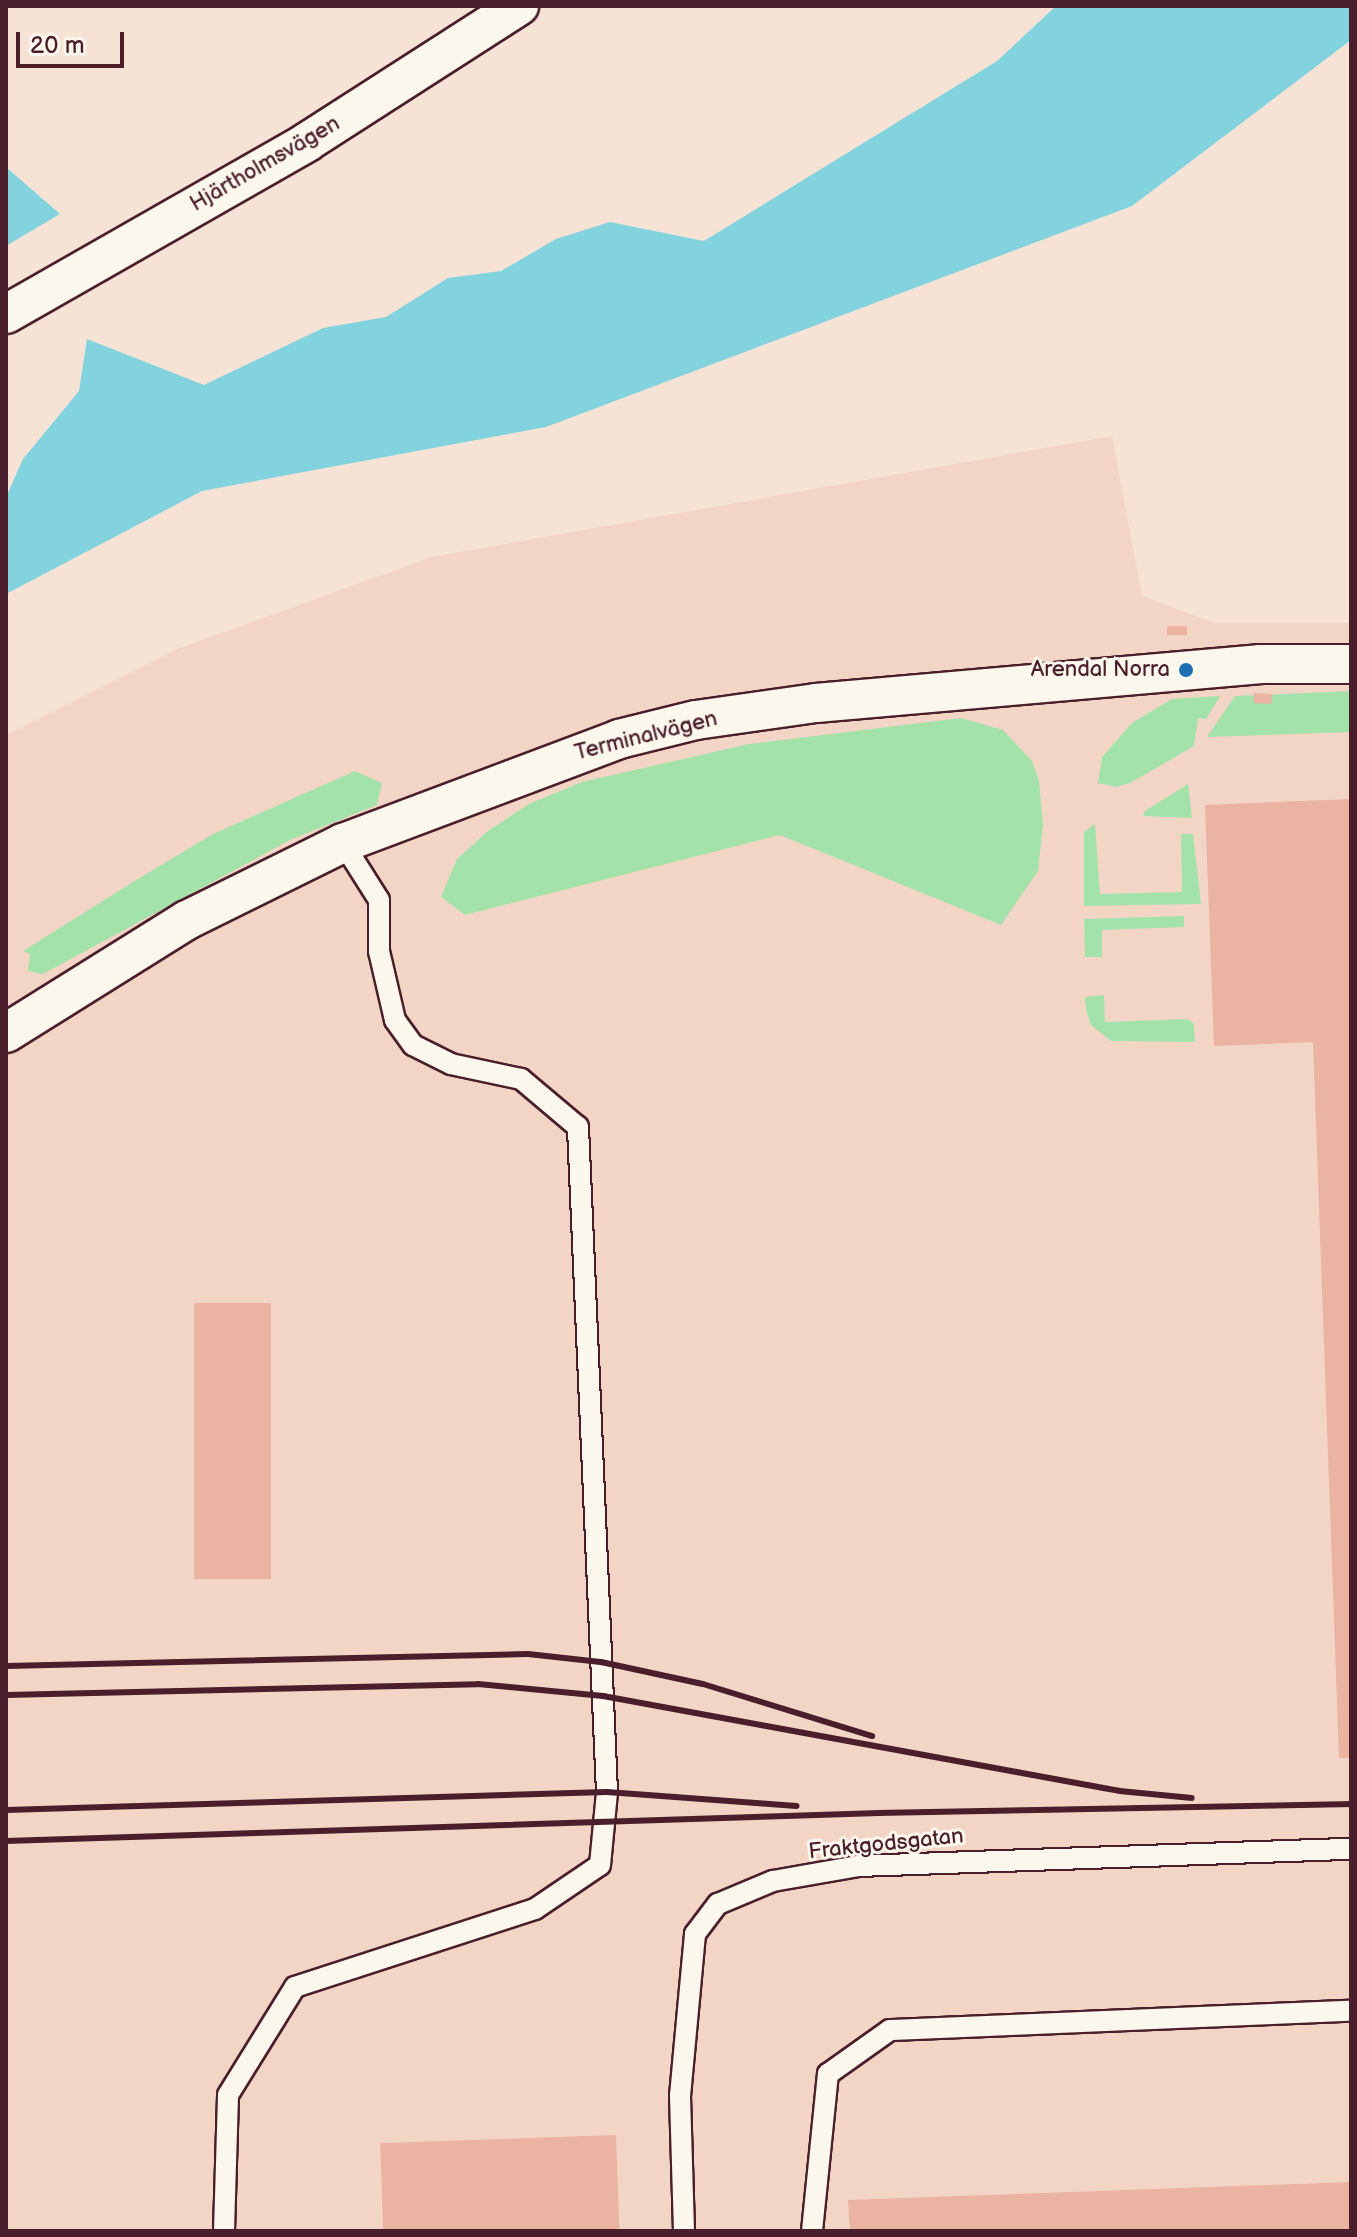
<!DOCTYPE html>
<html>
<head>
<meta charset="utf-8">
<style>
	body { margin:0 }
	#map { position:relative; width:1357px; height:2237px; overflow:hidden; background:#f6e3d6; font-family:"Balsamiq Sans",sans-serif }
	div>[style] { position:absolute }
	.built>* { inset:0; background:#f3d5c6 }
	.green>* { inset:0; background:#a3e2aa }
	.water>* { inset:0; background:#83d3df }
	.building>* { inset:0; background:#ebb3a2; transform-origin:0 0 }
	.roads { filter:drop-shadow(2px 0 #4a1f2b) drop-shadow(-2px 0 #4a1f2b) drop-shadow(0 2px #4a1f2b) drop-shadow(0 -2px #4a1f2b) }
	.service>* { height:20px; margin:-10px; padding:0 10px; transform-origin:10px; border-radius:10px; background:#fbf7ec }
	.minor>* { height:38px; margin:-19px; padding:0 19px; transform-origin:19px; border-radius:19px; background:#fbf7ec }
	.rail>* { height:6px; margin:-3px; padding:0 3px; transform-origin:3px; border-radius:3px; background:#4a1f2b }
	.dots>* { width:22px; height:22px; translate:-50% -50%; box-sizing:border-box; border:4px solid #fbf7ec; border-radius:50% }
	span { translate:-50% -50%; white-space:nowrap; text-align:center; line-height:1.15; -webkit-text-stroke:6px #fbf7ec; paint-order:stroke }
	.street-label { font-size:22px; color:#4a1f2b }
	.poi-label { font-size:22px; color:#4a1f2b }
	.right { translate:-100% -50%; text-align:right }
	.frame { position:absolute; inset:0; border:8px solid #4a1f2b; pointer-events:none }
	.scale { position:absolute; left:16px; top:32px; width:108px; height:36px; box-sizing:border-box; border:4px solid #4a1f2b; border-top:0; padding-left:10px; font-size:24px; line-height:28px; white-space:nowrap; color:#4a1f2b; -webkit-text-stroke:6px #fbf7ec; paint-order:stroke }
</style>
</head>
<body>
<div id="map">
	<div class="built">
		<div style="clip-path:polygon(1112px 436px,1142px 596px,1215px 623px,1351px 623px,1351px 2231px,6px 2231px,6px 735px,177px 649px,432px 557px)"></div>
	</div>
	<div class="green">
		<div style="clip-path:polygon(1351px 691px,1351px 732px,1207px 737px,1235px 696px)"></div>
		<div style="clip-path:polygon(1220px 696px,1206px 719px,1198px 718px,1194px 746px,1132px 782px,1117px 787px,1098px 783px,1102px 757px,1132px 723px,1172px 699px)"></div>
		<div style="clip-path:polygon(961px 718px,1003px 730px,1032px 761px,1039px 781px,1043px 825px,1038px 871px,1001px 925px,780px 835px,465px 915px,441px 897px,457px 859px,488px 831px,529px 804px,582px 782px,749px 744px)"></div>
		<div style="clip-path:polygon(355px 771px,382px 783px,377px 805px,290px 840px,43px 974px,28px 971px,30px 954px,23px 951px,133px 882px,213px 834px)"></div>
		<div style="clip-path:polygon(1188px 784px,1192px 818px,1143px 816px,1145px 811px)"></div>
		<div style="clip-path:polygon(1095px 824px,1100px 894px,1182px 892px,1181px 834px,1193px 834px,1201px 904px,1084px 906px,1084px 832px)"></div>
		<div style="clip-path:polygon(1184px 916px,1184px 927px,1102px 930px,1102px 957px,1085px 957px,1084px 919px)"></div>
		<div style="clip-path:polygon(1104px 995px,1105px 1022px,1188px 1019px,1194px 1024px,1195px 1042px,1111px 1041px,1091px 1025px,1086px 1010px,1085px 997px)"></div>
	</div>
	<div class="water">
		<div style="clip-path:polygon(1056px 6px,1351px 6px,1351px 40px,1132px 206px,546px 427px,202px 491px,6px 594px,6px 497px,23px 459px,79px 391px,87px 339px,204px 385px,323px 328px,386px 317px,448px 278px,501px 271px,556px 239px,610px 222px,704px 241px,997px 61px)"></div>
		<div style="clip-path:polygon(6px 167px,60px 214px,6px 246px)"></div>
	</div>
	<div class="building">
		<div style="left:1187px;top:626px;width:9px;height:20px;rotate:90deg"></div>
		<div style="left:1254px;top:693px;width:18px;height:10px;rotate:3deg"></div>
		<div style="clip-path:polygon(1351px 799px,1351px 1758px,1339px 1758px,1313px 1042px,1214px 1046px,1205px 805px)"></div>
		<div style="left:271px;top:1303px;width:276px;height:77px;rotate:90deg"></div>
		<div style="left:616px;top:2135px;width:96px;height:236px;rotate:88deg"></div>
		<div style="clip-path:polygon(1351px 2182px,1351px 2231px,850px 2231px,848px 2200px)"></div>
	</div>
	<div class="roads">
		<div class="service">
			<div style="left:224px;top:2231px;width:136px;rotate:-88.3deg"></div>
			<div style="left:228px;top:2095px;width:127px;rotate:-58.2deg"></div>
			<div style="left:295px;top:1987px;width:252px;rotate:-18deg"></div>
			<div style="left:535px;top:1909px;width:78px;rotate:-34.1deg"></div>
			<div style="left:600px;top:1865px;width:73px;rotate:-84.5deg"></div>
			<div style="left:607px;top:1792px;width:666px;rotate:-92.5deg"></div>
			<div style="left:578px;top:1127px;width:75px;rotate:-139.9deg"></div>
			<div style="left:521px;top:1079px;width:72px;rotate:-167.9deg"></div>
			<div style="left:451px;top:1064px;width:42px;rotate:-153.4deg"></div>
			<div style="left:413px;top:1045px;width:31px;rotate:-126deg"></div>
			<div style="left:395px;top:1020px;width:71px;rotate:-103.1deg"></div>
			<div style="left:379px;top:951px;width:51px;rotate:-90deg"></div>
			<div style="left:379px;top:900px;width:67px;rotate:-122.3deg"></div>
			<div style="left:684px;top:2231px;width:135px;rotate:-91.7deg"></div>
			<div style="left:680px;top:2096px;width:163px;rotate:-84.7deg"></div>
			<div style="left:695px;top:1934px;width:38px;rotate:-53deg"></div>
			<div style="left:718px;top:1904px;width:60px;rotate:-22.7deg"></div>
			<div style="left:773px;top:1881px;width:86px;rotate:-10deg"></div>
			<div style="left:858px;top:1866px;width:493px;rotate:-2deg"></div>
			<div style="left:812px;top:2231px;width:158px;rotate:-84.2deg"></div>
			<div style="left:828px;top:2074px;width:76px;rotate:-35.4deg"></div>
			<div style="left:890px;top:2030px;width:461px;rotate:-2.4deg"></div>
		</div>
		<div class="minor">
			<div style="left:6px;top:314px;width:347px;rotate:-29.7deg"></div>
			<div style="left:307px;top:142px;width:252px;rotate:-32.7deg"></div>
			<div style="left:6px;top:1033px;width:213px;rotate:-32deg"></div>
			<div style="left:187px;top:920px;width:174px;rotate:-26.3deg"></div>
			<div style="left:343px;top:843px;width:295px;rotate:-20.6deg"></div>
			<div style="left:619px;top:739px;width:79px;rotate:-13.9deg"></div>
			<div style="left:696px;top:720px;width:121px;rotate:-8.1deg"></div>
			<div style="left:816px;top:703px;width:447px;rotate:-5deg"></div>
			<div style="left:1261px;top:664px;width:90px"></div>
		</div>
	</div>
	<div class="rail">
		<div style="left:6px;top:1666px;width:522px;rotate:-1.32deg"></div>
		<div style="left:528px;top:1654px;width:73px;rotate:6.3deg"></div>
		<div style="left:601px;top:1662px;width:104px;rotate:12.2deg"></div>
		<div style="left:703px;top:1684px;width:177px;rotate:17.1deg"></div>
		<div style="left:6px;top:1695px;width:472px;rotate:-1.3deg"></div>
		<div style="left:478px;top:1684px;width:126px;rotate:5.5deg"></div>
		<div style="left:603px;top:1696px;width:526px;rotate:10.41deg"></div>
		<div style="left:1120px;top:1791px;width:72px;rotate:5.6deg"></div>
		<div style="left:6px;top:1810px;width:601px;rotate:-1.72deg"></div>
		<div style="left:607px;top:1792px;width:190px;rotate:4.2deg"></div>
		<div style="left:6px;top:1841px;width:874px;rotate:-1.83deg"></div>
		<div style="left:880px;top:1813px;width:471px;rotate:-1.1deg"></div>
	</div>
	<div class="dots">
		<div style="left:1186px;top:670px;background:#1f6fb2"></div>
	</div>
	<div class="street-label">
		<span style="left:265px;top:164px;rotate:-30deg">Hjärtholmsvägen</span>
		<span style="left:646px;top:736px;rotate:-14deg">Terminalvägen</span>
		<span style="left:886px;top:1844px;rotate:-6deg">Fraktgodsgatan</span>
	</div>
	<div class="poi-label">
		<span class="right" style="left:1170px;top:670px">Arendal Norra</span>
	</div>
	<div class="frame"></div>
	<div class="scale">20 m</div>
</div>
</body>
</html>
